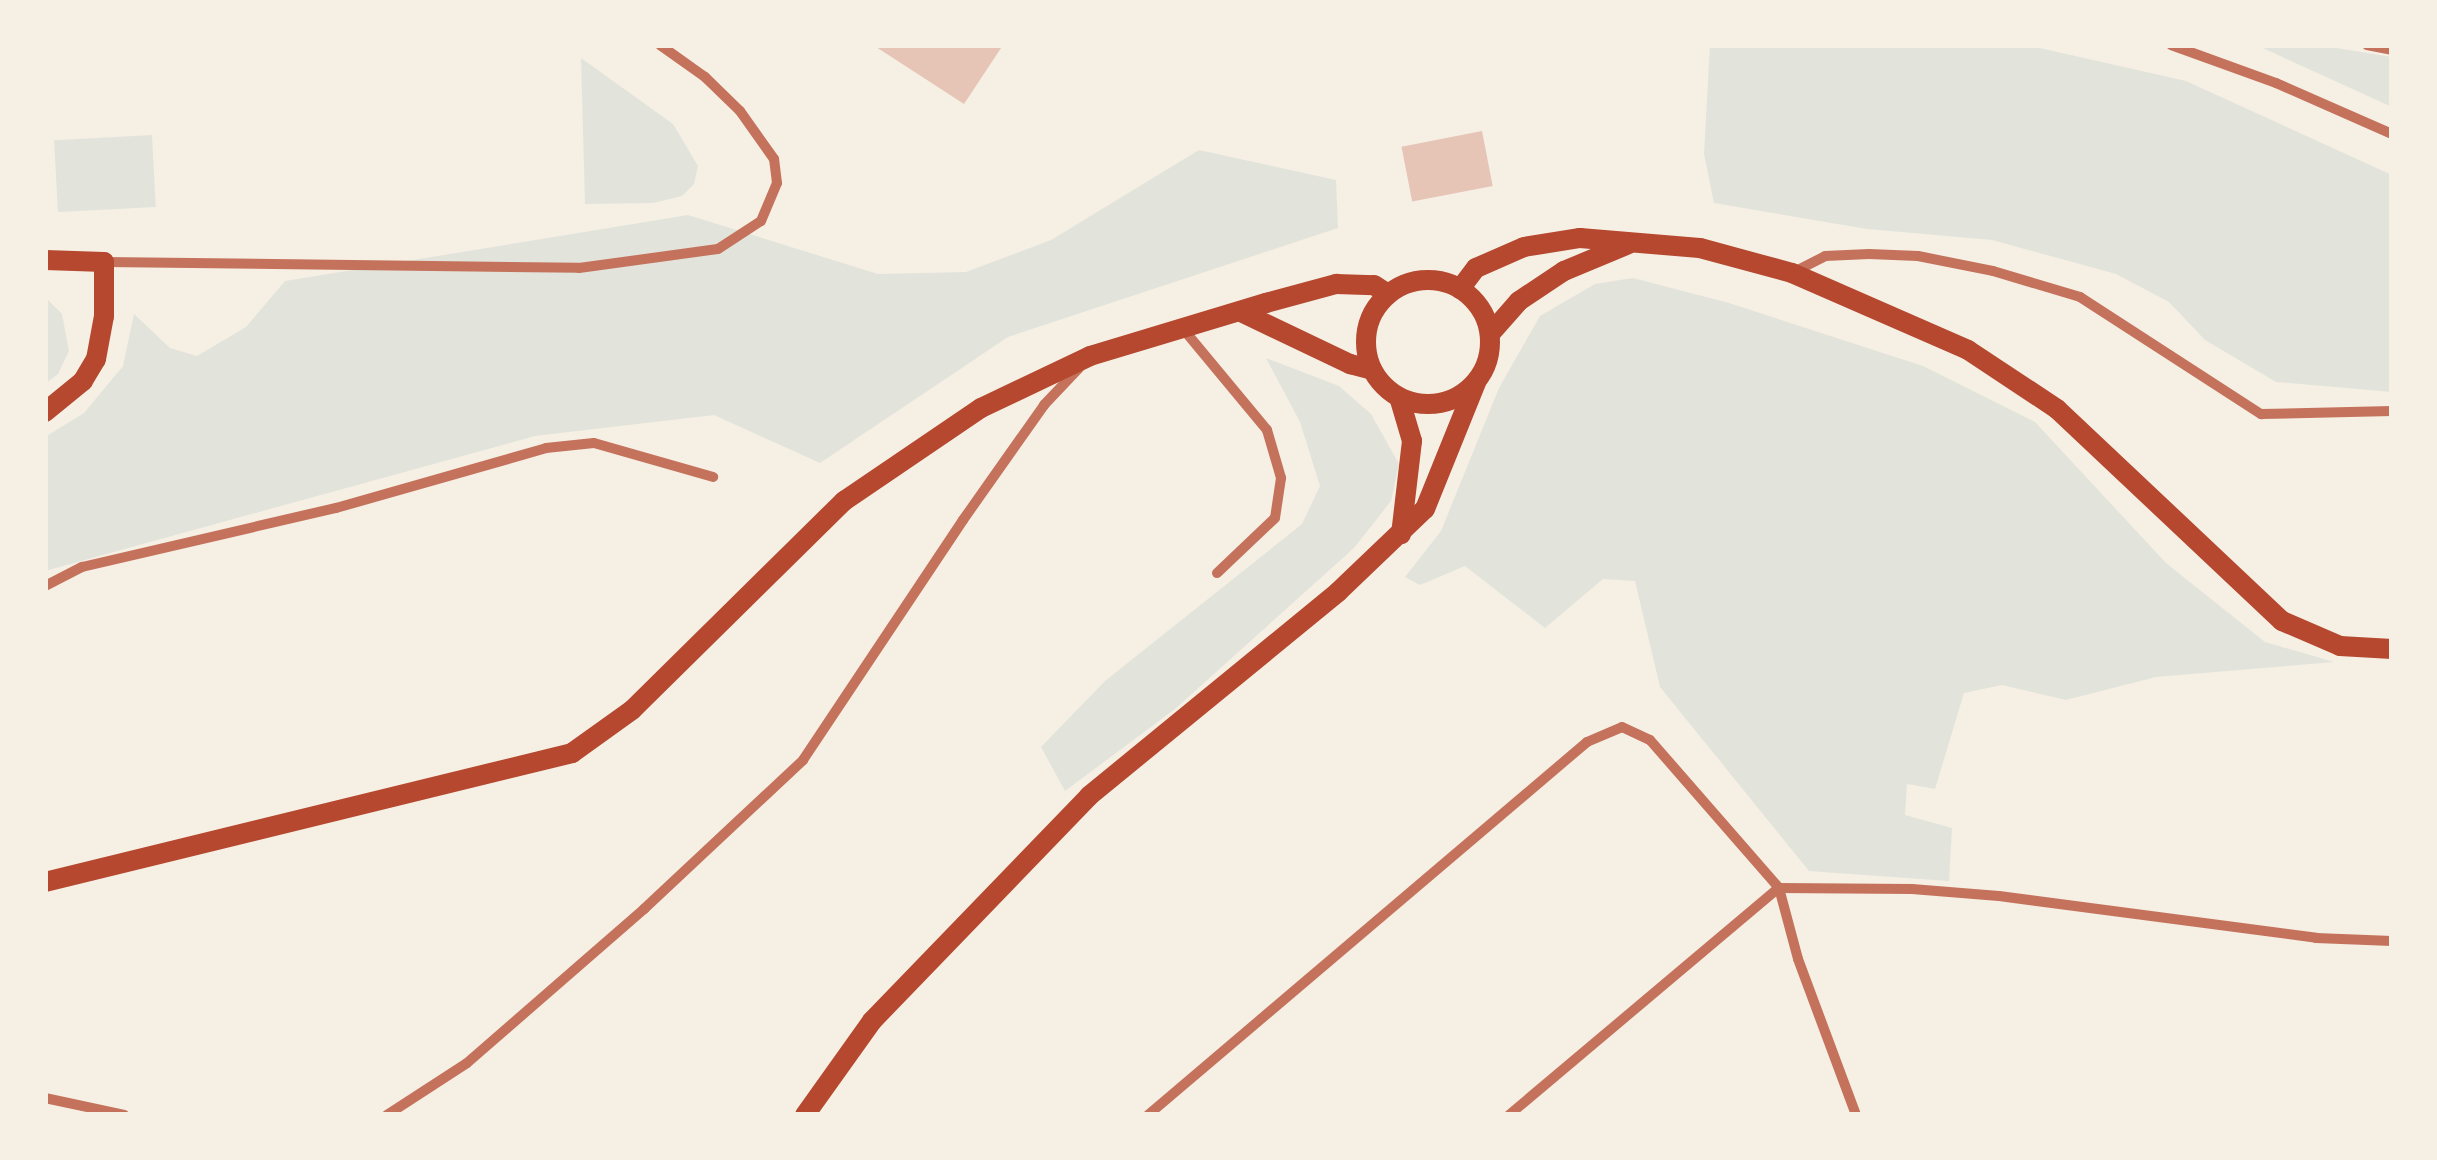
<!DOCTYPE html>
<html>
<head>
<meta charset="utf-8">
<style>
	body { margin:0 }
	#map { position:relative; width:2437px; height:1160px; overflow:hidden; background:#f6efe4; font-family:Roboto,sans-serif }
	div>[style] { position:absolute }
	.green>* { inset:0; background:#e2e4dc; transform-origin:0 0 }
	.building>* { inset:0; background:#e6c5b7; transform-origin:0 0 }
	.minor>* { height:10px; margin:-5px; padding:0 5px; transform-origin:5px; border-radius:5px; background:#c5725c }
	.secondary>* { height:20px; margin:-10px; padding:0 10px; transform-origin:10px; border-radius:10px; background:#b5482f }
	.secondary>.ring { margin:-10px; padding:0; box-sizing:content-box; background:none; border:20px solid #b5482f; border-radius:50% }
	span { translate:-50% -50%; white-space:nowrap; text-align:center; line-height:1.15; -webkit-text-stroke:8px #f6efe4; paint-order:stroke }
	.frame { position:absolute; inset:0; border:48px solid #f6efe4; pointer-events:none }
</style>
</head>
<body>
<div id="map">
	<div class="green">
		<div style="clip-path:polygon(1710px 45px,2027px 45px,2186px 81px,2392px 175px,2392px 392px,2276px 382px,2205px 340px,2169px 302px,2116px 274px,1992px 240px,1867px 229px,1714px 203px,1704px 154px)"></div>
		<div style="clip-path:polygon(2256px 45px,2318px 45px,2392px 57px,2392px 107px)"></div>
		<div style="clip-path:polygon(581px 58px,673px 124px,698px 166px,694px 184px,682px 196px,653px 203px,585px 204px)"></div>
		<div style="left:152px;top:135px;width:72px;height:98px;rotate:87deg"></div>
		<div style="clip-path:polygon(1199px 150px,1336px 180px,1338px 228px,1008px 337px,820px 463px,714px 415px,535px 436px,45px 571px,45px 437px,84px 413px,123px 366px,134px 314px,170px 348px,197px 356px,246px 327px,285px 281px,688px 215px,878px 274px,966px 272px,1051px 240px)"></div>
		<div style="clip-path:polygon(1633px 278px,1729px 303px,1923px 366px,2035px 422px,2166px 563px,2265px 642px,2334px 662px,2156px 677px,2066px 700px,2002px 685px,1964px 693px,1935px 789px,1907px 784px,1905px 815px,1952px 828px,1949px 881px,1809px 871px,1660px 687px,1635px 581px,1603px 579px,1545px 628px,1465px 566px,1420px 585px,1405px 577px,1441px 531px,1499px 388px,1540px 316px,1595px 284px)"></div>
		<div style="clip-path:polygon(45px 297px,62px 314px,69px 351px,58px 374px,45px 384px)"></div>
		<div style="clip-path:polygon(1266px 358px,1339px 386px,1371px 414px,1399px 464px,1391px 501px,1354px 548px,1175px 709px,1065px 791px,1041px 747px,1105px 681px,1302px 524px,1320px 486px,1300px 422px)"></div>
	</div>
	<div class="building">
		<div style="clip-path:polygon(873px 45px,1003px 45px,964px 104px)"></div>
		<div style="left:1482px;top:131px;width:56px;height:82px;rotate:79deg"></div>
	</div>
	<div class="minor">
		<div style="left:2171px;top:45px;width:112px;rotate:19.9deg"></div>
		<div style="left:2276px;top:83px;width:127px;rotate:23.7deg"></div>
		<div style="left:2367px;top:45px;width:25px;rotate:11deg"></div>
		<div style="left:105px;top:262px;width:474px;rotate:0.7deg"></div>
		<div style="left:579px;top:268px;width:140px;rotate:-7.8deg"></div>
		<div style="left:718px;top:249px;width:51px;rotate:-33.1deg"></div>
		<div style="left:761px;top:221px;width:41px;rotate:-67.2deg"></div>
		<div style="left:777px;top:183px;width:24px;rotate:-97deg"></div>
		<div style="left:774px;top:159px;width:59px;rotate:-125.3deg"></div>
		<div style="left:740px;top:111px;width:49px;rotate:-135.8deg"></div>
		<div style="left:705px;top:77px;width:55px;rotate:-144.6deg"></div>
		<div style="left:1792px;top:273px;width:37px;rotate:-27deg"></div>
		<div style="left:1825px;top:256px;width:44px;rotate:-2.6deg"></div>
		<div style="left:1869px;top:254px;width:49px;rotate:2.3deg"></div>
		<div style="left:1918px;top:256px;width:76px;rotate:11.3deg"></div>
		<div style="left:1993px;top:271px;width:91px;rotate:16.6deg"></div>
		<div style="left:2080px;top:297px;width:216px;rotate:32.9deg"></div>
		<div style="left:2261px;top:414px;width:131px;rotate:-1.3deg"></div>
		<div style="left:1184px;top:330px;width:130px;rotate:50.3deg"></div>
		<div style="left:1267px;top:430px;width:50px;rotate:73.7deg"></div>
		<div style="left:1281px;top:478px;width:40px;rotate:98.5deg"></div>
		<div style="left:1275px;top:518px;width:80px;rotate:136.5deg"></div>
		<div style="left:45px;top:586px;width:42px;rotate:-27.2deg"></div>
		<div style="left:82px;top:567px;width:261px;rotate:-13.1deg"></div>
		<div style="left:336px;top:508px;width:218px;rotate:-15.9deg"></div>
		<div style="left:546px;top:448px;width:48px;rotate:-5.9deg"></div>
		<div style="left:594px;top:443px;width:124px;rotate:15.9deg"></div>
		<div style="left:1779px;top:888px;width:133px;rotate:0.4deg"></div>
		<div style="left:1912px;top:889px;width:87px;rotate:4.6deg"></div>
		<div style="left:1999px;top:896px;width:320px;rotate:7.5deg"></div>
		<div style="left:2316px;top:938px;width:76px;rotate:2.3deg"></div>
		<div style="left:45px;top:1098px;width:81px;rotate:12.1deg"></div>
		<div style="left:387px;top:1115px;width:95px;rotate:-33deg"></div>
		<div style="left:467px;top:1063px;width:235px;rotate:-41deg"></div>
		<div style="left:644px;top:909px;width:218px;rotate:-43.1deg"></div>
		<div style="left:803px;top:760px;width:288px;rotate:-56.3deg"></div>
		<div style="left:963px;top:520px;width:141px;rotate:-54.8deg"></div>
		<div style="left:1044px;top:405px;width:51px;rotate:-46.6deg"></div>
		<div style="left:1148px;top:1115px;width:576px;rotate:-40.35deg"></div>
		<div style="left:1587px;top:742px;width:38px;rotate:-23deg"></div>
		<div style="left:1622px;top:727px;width:31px;rotate:25deg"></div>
		<div style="left:1650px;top:740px;width:196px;rotate:48.9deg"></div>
		<div style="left:1779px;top:888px;width:73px;rotate:75deg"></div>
		<div style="left:1798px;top:959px;width:166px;rotate:69.6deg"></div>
		<div style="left:1509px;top:1115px;width:353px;rotate:-40.1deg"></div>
	</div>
	<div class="secondary">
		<div style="left:45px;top:260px;width:59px;rotate:1.9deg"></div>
		<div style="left:104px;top:262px;width:54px;rotate:90deg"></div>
		<div style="left:104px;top:316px;width:44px;rotate:100.5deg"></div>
		<div style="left:96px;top:359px;width:26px;rotate:121deg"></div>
		<div style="left:83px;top:381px;width:49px;rotate:140.8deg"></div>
		<div class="ring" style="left:1366px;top:280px;width:104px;height:104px"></div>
		<div style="left:1460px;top:289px;width:26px;rotate:-53deg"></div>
		<div style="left:1476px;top:268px;width:52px;rotate:-23.6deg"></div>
		<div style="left:1524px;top:247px;width:57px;rotate:-9.1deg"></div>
		<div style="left:1580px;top:238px;width:120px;rotate:4.8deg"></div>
		<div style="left:1700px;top:248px;width:95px;rotate:15.2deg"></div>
		<div style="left:1792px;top:273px;width:192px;rotate:23.6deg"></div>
		<div style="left:1968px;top:350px;width:107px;rotate:33.5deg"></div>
		<div style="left:2057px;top:409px;width:309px;rotate:43.3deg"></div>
		<div style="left:2282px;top:621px;width:63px;rotate:23.3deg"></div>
		<div style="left:2340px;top:646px;width:52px;rotate:3.3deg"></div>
		<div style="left:1243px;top:313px;width:119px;rotate:25.5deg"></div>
		<div style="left:1350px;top:364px;width:23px;rotate:15deg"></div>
		<div style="left:1490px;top:334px;width:44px;rotate:-48.7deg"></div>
		<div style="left:1519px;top:301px;width:54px;rotate:-33.7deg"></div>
		<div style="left:1564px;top:271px;width:70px;rotate:-22.6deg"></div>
		<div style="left:1399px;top:397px;width:46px;rotate:73.5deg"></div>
		<div style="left:1412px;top:441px;width:94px;rotate:96.7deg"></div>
		<div style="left:45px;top:882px;width:543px;rotate:-13.75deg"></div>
		<div style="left:572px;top:753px;width:74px;rotate:-35.6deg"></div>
		<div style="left:632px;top:710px;width:298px;rotate:-44.6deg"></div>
		<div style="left:844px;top:501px;width:166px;rotate:-34.2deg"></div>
		<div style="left:981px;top:408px;width:121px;rotate:-25.5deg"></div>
		<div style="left:1090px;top:356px;width:184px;rotate:-16.8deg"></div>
		<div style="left:1266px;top:303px;width:73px;rotate:-15.2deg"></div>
		<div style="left:1336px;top:284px;width:38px;rotate:2deg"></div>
		<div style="left:1374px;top:285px;width:17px;rotate:33deg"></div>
		<div style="left:805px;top:1115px;width:115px;rotate:-54.5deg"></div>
		<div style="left:872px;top:1021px;width:313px;rotate:-46deg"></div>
		<div style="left:1089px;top:796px;width:322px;rotate:-39.3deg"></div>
		<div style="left:1338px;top:592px;width:120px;rotate:-43.7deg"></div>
		<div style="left:1425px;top:509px;width:139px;rotate:-68deg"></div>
	</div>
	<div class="frame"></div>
</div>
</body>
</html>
